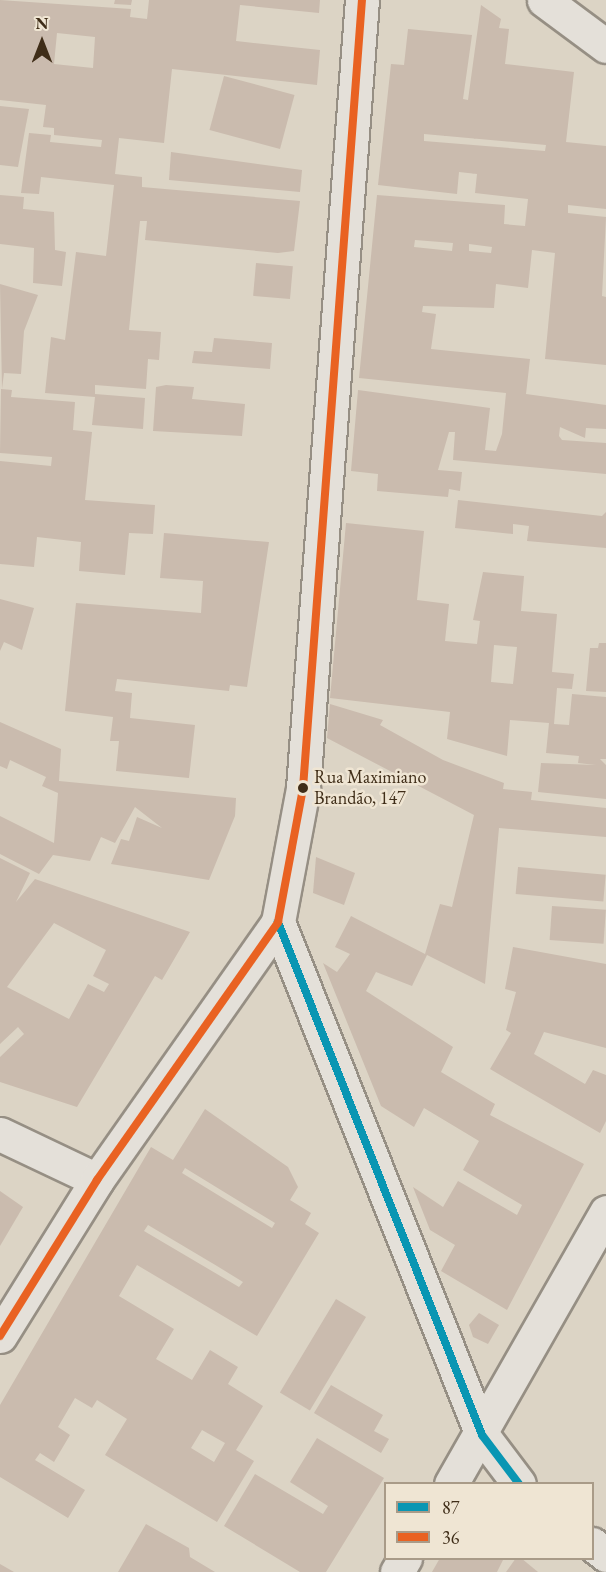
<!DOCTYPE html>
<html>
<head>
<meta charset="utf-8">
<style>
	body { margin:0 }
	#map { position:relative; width:606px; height:1572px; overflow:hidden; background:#dcd4c5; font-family:"EB Garamond",serif }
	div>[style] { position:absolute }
	.building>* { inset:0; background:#cabbae; transform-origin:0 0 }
	.roads { filter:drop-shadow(2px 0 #968f84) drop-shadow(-2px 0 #968f84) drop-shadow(0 2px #968f84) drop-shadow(0 -2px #968f84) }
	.street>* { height:33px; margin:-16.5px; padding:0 16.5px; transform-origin:16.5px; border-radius:16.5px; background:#e4e0d9 }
	.bus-1>* { height:8px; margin:-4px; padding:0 4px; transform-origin:4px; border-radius:4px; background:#0996b3 }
	.bus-2>* { height:8px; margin:-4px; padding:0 4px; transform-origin:4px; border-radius:4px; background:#e96222 }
	.dots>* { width:16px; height:16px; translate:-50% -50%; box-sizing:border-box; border:3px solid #efe5d3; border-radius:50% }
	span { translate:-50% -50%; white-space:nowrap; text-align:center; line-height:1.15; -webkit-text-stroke:5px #efe5d3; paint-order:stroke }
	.bus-label { font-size:18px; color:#3f2d18 }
	.left { translate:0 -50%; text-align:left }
	.legend { position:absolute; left:384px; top:1482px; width:210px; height:78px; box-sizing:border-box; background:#efe5d3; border:2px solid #a99b88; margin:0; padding:8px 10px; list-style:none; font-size:18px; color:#3f2d18 }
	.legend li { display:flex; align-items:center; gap:12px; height:30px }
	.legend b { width:30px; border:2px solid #a99b88 }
	.north { position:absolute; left:12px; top:12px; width:60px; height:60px; -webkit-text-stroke:4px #efe5d3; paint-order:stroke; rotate:0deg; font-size:16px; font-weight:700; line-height:24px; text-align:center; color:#3f2d18 }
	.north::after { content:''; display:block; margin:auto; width:21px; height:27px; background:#3f2d18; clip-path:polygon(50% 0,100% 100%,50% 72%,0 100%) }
</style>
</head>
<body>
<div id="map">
	<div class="building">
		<div style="clip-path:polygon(evenodd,0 0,131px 9px,130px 17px,147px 19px,149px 0,320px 0,319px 13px,240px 5px,236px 41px,320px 50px,317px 85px,172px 69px,164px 143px,119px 138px,115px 174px,142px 177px,142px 187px,300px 201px,294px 251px,278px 253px,145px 240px,147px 221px,140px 221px,129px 330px,161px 332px,159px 360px,148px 359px,146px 389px,95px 385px,95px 394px,145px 398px,143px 429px,92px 425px,95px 397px,45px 393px,51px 337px,65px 340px,76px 252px,106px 256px,114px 185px,41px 177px,39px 194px,21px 193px,29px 133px,51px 135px,50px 142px,101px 147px,102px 140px,54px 135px,54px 128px,43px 127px,46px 105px,0 100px,0 0,57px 33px,95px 37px,93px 68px,54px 64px,57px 33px)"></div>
		<div style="clip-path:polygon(115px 0,132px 0,131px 5px,114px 4px)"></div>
		<div style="clip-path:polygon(evenodd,481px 5px,501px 19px,499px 28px,509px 29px,505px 64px,574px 72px,566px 142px,606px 146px,606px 209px,568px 205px,568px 213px,606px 217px,602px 296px,606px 297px,606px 365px,545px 359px,555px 253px,532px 250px,528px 288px,496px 284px,494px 308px,423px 306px,422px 312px,436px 314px,431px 349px,530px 359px,526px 394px,606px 405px,606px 429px,586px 428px,585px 438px,560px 427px,559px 436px,562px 440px,606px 443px,606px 474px,453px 460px,455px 432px,449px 432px,438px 470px,462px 472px,460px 491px,449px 489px,448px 497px,377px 491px,378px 474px,351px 471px,358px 390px,490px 408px,485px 450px,496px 451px,502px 434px,506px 393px,359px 378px,377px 195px,505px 205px,504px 224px,525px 226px,528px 199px,475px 193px,477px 174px,459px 172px,457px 194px,378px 185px,391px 64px,404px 65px,408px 29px,472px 35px,463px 99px,468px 100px,481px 5px,424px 134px,546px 145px,545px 151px,424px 141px,424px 134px,481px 5px,415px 240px,453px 243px,452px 251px,414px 247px,415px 240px,481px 5px,469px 244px,492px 247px,491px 253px,469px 251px,469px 244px)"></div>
		<div style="left:224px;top:76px;width:73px;height:56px;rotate:15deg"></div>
		<div style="clip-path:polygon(0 106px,29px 109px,18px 167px,0 165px)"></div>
		<div style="clip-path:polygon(171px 152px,302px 170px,300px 192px,169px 180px)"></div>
		<div style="clip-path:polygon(0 195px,24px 197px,23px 209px,54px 212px,55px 250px,66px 252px,62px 286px,33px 283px,34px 248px,0 244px)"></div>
		<div style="left:256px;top:263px;width:37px;height:33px;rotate:5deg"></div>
		<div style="clip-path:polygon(0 284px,38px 295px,24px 331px,21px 374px,4px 373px,2px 389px)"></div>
		<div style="clip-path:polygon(214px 338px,272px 343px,270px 369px,192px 363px,194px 351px,212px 352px)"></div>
		<div style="clip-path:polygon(166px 385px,194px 387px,192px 399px,245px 404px,242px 436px,153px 431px,156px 387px)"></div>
		<div style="clip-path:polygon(1px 389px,12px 390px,11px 397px,75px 402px,73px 430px,92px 432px,85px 500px,155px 505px,153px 534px,129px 533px,125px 575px,79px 571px,81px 542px,37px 537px,34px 567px,0 564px,0 461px,51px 466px,52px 457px,0 453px)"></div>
		<div style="clip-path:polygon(458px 500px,602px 516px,606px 512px,606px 548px,527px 541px,529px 526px,513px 524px,513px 534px,455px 528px)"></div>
		<div style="clip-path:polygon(evenodd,346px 523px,424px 531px,417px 600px,449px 604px,445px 641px,477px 644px,480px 621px,473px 620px,483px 572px,524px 576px,521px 611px,557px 614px,552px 672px,574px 674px,572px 689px,557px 688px,554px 724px,569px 725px,572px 694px,606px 697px,606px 759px,600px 759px,606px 765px,606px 799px,538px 792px,541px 763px,596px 765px,578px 763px,579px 756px,546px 753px,549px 723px,510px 720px,507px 756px,447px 739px,450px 712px,330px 698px,346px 523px,494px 645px,517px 647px,513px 684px,491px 682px,494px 645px)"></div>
		<div style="clip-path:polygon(164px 533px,269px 542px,247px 687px,230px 685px,229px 691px,117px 679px,115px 691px,132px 693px,130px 718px,195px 725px,189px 778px,116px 771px,119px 741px,110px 741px,113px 717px,65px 711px,76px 603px,201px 613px,203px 581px,160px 578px)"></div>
		<div style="clip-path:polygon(0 599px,34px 608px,22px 650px,4px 642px,0 651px)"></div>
		<div style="clip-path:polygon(599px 643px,606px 643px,606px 692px,586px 691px,590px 648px,598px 648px)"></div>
		<div style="clip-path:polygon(330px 704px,383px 720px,380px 725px,443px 760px,504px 783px,503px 789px,532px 792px,531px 800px,606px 808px,606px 837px,499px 828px,485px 984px,427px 955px,412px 986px,376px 972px,366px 991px,453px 1047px,441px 1072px,495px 1104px,490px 1115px,584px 1164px,507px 1310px,441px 1271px,455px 1245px,430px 1230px,413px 1187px,443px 1207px,458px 1181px,517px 1215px,522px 1205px,463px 1170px,479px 1141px,424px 1108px,414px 1127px,381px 1106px,323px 963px,337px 972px,350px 954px,335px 947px,351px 916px,425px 954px,440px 904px,452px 907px,474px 815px,327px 738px)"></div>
		<div style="clip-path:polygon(0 722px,61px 749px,59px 781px,236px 798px,235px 816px,209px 880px,111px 864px,121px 839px,129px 841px,137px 817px,162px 828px,135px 807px,115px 843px,101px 837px,90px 861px,53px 855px,39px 874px,0 854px,0 816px,54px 843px,58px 793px,42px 786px,46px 777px,10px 760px,7px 769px,0 766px)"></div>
		<div style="clip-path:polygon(316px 857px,355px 873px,344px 905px,313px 893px)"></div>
		<div style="clip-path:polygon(evenodd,0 858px,30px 873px,16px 902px,35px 879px,190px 932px,162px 980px,155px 976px,77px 1107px,0 1082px,0 1057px,24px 1034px,18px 1027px,0 1044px,0 858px,54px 923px,106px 950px,93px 976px,109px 984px,104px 992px,88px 984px,69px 1019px,7px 987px,54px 923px)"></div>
		<div style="left:518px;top:867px;width:88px;height:27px;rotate:5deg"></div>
		<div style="left:552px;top:906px;width:54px;height:34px;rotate:4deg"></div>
		<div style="clip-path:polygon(513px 947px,606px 964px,606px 1048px,544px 1032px,534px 1054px,585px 1084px,593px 1070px,606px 1075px,606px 1121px,600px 1133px,490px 1069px,511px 1033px,506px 1030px,516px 992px,505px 989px)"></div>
		<div style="clip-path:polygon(evenodd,205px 1109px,288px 1167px,298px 1187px,290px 1200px,311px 1213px,305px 1224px,319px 1233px,257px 1336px,137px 1265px,119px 1296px,174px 1329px,156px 1359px,192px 1380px,210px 1350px,238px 1367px,228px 1384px,263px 1406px,236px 1450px,254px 1461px,217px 1522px,105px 1455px,127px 1419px,97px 1400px,92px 1408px,75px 1398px,58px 1427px,70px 1435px,54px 1462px,40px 1453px,35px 1460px,85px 1490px,68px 1518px,0 1477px,0 1405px,151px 1147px,173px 1160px,205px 1109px,185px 1168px,275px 1223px,272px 1228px,182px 1173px,185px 1168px,205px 1109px,148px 1225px,217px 1266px,243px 1282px,239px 1287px,144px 1231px,148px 1225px,205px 1109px,202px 1430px,225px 1443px,214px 1462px,191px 1448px,202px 1430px)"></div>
		<div style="clip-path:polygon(0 1191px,23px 1207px,0 1246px)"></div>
		<div style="left:336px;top:1299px;width:35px;height:109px;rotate:31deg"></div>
		<div style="clip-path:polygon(479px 1313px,499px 1325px,488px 1344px,473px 1337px,469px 1325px)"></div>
		<div style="clip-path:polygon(331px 1385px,383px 1415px,374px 1431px,389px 1439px,381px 1453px,314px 1413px)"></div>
		<div style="clip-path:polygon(317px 1438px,384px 1478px,326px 1572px,300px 1572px,224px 1526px,255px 1474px,323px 1514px,328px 1506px,290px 1482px)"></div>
		<div style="clip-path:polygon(146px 1524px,189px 1548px,190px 1557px,215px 1572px,118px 1572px)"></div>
		<div style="clip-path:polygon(440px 1558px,504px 1558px,497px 1572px,432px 1572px)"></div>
		<div style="clip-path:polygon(516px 1558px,521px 1558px,538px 1572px,506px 1572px)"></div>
		<div style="clip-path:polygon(0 1564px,14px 1572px,0 1572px)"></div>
	</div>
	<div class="roads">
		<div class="street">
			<div style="left:544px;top:0;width:77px;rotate:36.6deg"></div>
			<div style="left:278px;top:922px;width:552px;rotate:68.31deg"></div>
			<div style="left:482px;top:1435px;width:61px;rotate:52.9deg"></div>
			<div style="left:0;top:1134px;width:107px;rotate:25.4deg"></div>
			<div style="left:0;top:1336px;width:184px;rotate:-58.1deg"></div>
			<div style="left:97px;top:1180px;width:315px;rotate:-54.9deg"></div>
			<div style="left:278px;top:922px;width:136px;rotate:-79.4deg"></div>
			<div style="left:303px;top:788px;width:790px;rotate:-85.72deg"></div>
			<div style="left:451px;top:1484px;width:313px;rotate:-60.3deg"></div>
			<div style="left:592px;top:1544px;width:18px;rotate:38deg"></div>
			<div style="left:397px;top:1572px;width:16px;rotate:-60deg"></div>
		</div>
	</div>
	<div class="bus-1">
		<div style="left:278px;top:922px;width:552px;rotate:68.31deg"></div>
		<div style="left:482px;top:1435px;width:61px;rotate:52.9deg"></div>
	</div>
	<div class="bus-2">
		<div style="left:0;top:1336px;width:184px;rotate:-58.1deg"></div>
		<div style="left:97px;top:1180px;width:315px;rotate:-54.9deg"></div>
		<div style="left:278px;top:922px;width:136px;rotate:-79.4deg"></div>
		<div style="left:303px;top:788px;width:790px;rotate:-85.72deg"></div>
	</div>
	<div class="dots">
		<div style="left:303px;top:788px;background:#3f2d18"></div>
	</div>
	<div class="bus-label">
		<span class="left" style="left:314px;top:788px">Rua Maximiano<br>Brandão, 147</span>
	</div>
	<ul class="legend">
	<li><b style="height:8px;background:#0996b3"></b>87</li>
	<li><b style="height:8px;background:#e96222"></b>36</li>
	</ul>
	<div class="north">N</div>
</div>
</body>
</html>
